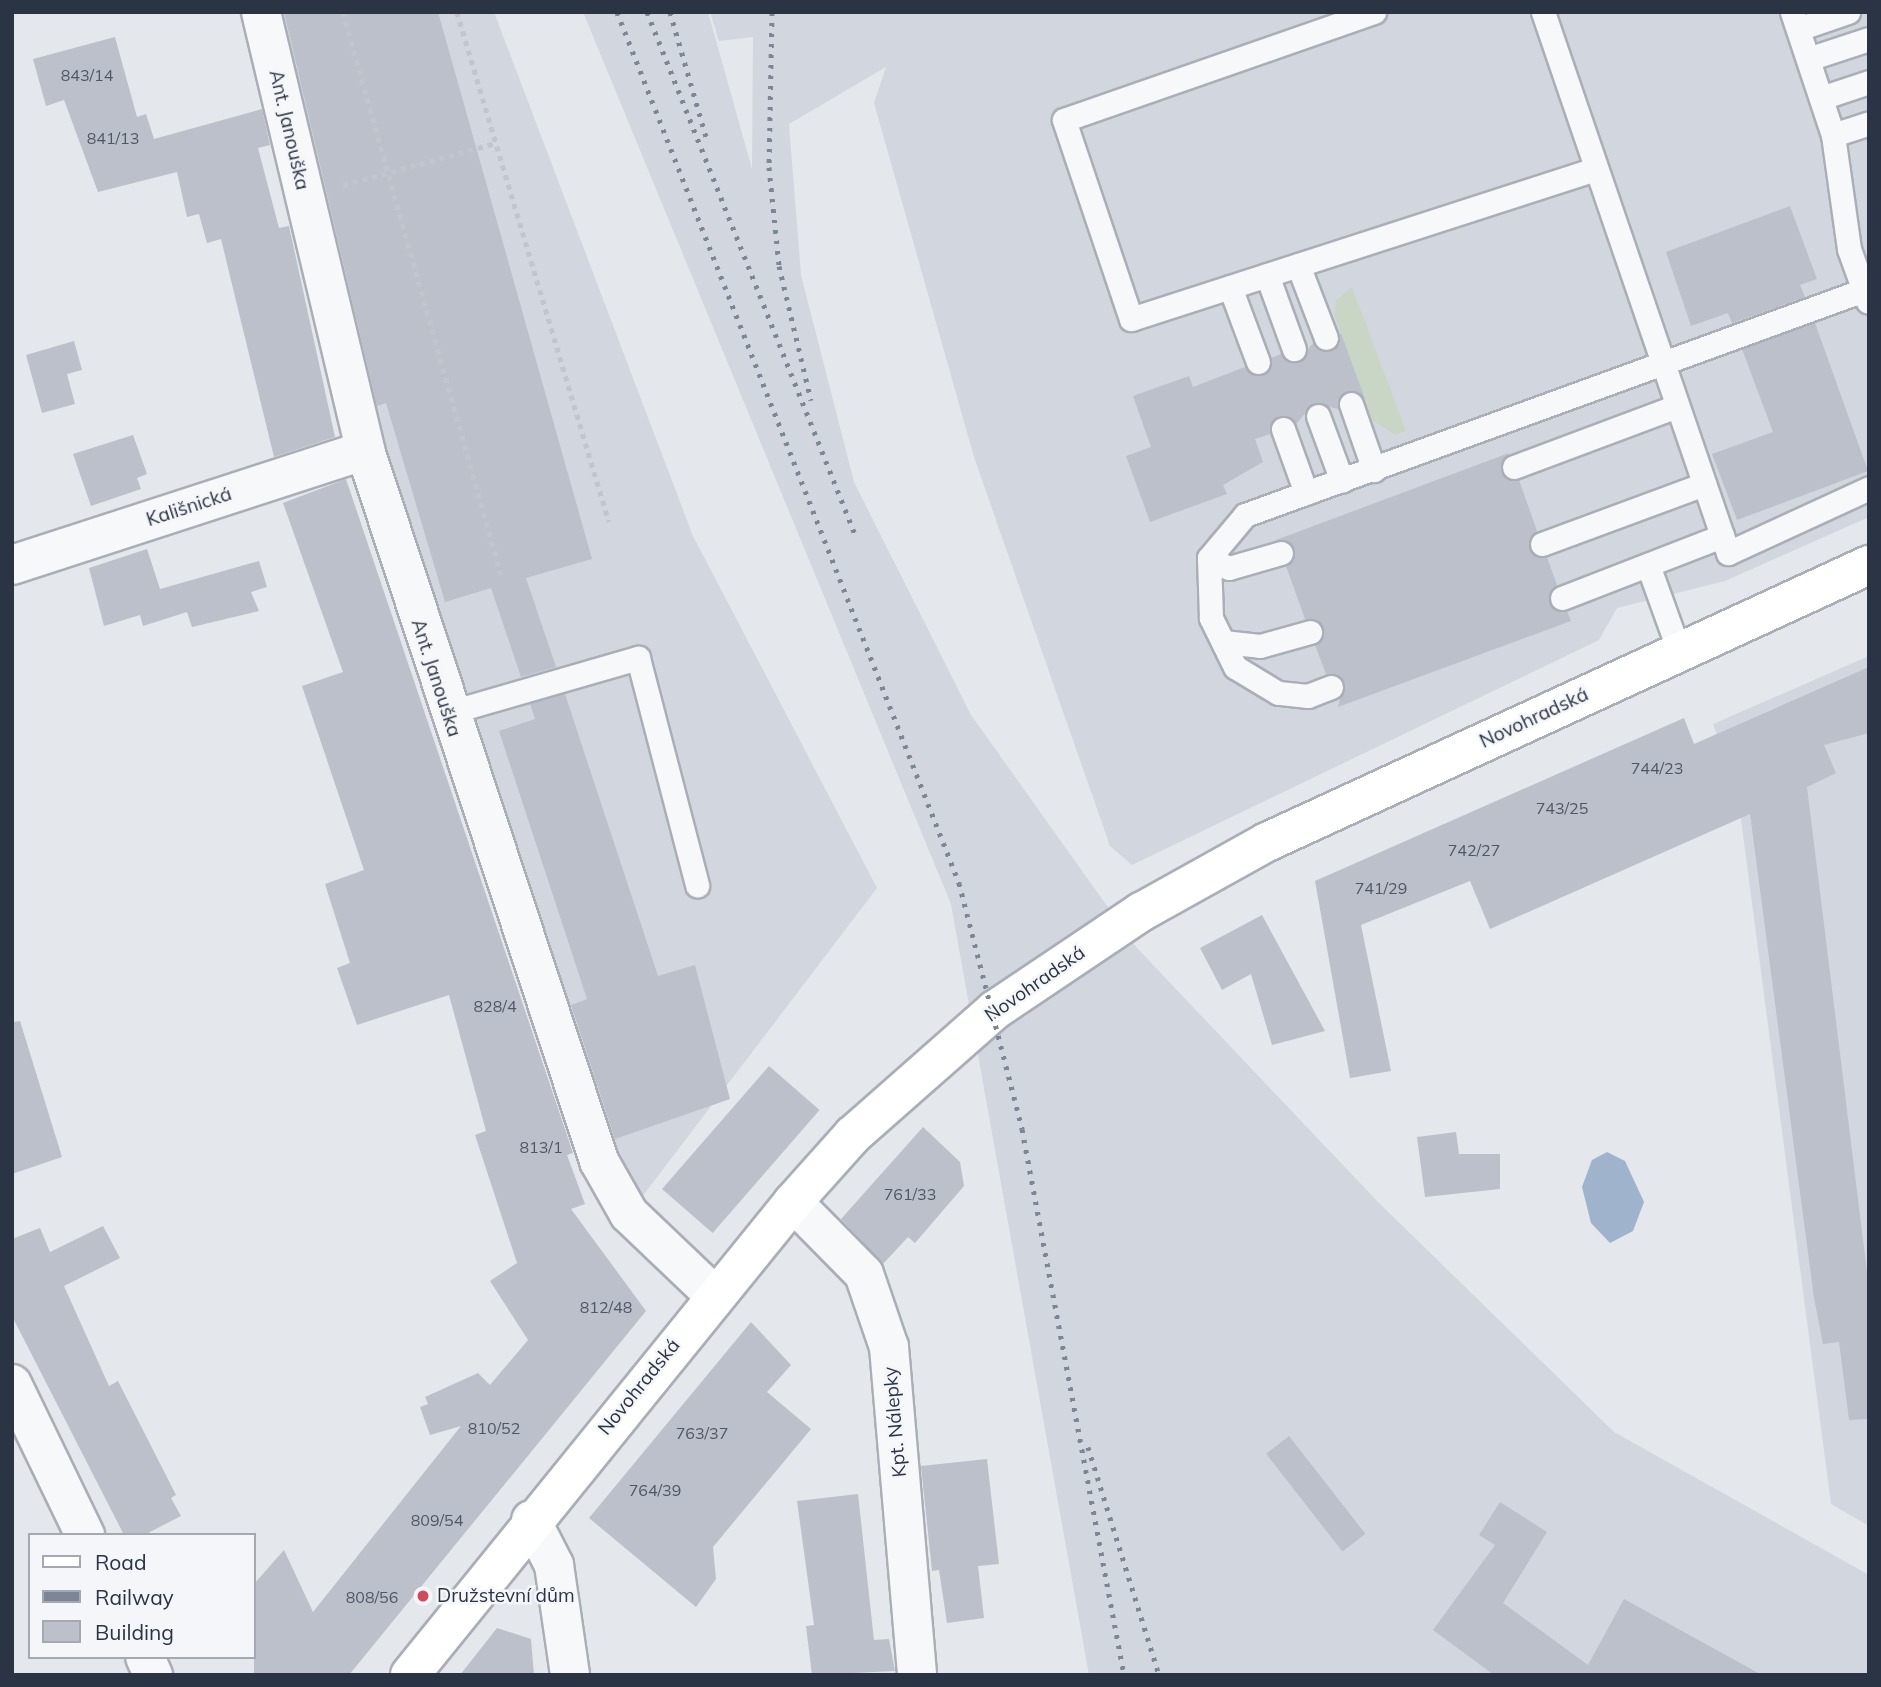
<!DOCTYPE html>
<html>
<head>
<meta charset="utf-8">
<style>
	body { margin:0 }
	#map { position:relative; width:1881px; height:1687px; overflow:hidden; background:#e4e7ec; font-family:Mulish,sans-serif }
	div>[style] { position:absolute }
	.built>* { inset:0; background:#d2d6de }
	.green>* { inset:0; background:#c9d6c5 }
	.water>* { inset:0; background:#9fb4cc }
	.building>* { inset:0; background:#bbc0ca; transform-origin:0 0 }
	.path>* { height:4.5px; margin-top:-2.25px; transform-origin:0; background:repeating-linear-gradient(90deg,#c2c5cb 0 5px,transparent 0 10px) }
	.roads { filter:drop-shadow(2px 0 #a9aeb7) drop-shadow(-2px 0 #a9aeb7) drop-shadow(0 2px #a9aeb7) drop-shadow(0 -2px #a9aeb7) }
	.lane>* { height:23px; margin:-11.5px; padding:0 11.5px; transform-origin:11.5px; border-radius:11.5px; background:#f7f8fa }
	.street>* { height:38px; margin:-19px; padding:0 19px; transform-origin:19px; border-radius:19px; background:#f7f8fa }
	.secondary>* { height:38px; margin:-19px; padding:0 19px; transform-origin:19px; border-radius:19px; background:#fff }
	.rail>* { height:5px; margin-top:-2.5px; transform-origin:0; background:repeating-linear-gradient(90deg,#7d8696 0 3.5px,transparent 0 10.5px) }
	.dots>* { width:19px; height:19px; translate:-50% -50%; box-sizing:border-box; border:4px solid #f4f6f9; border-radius:50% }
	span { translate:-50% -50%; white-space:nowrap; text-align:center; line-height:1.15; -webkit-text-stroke:5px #f4f6f9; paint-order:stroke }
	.number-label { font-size:16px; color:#4f5766 }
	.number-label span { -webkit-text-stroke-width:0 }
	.street-label { font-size:19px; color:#2b3445 }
	.poi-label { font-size:19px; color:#2b3445 }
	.left { translate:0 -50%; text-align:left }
	.frame { position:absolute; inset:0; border:14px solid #2b3445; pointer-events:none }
	.legend { position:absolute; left:28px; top:1533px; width:228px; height:126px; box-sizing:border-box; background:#f4f6f9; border:2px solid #a4a8b1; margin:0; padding:9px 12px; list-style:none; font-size:21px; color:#2b3445 }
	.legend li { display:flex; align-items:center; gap:14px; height:35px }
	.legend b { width:35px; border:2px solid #a4a8b1 }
</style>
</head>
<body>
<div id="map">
	<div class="built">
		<div style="clip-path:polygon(260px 12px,494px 12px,693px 536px,877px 888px,629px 1214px,447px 713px)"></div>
		<div style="clip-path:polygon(583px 12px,708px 12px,752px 169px,753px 37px,719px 41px,710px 12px,1869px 12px,1869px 517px,1725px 581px,1617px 608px,1599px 640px,1132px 865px,1110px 846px,974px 457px,874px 103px,886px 67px,789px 124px,801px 275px,854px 482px,971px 715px,1137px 948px,1379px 1203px,1614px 1432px,1869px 1575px,1869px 1675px,1089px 1675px,951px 904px)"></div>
		<div style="clip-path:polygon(1869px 656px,1869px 1526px,1831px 1504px,1737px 789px,1713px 724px)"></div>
	</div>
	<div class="green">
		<div style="clip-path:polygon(1352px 287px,1406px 431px,1395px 435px,1372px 420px,1334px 314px,1336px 300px)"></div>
	</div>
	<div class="water">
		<div style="clip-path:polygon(1607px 1152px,1625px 1161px,1644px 1202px,1633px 1231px,1610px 1243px,1591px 1223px,1582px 1187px,1592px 1160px)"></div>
	</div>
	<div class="building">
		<div style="clip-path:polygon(284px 12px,438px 12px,592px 559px,526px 578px,556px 667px,521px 677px,491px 588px,445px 602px,386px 403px,377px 406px)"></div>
		<div style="clip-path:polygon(115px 37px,137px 117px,146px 114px,154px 139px,262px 109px,270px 145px,258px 148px,279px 228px,289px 226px,335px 437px,274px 457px,221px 239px,207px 243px,199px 214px,187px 217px,177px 172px,98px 192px,64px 100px,46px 106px,33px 59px)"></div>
		<div style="clip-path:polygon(1790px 206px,1817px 279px,1800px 285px,1805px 297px,1732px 323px,1728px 313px,1691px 326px,1666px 252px)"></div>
		<div style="clip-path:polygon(1815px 323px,1868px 471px,1737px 520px,1712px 454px,1773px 432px,1742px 349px)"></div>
		<div style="clip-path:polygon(1341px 333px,1365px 399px,1347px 391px,1338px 409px,1314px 403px,1296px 424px,1278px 416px,1270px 434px,1255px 439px,1263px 462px,1223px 485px,1227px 494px,1150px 522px,1126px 456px,1151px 447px,1133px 396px,1189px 376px,1193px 387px,1245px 367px,1262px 375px,1271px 358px,1281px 354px,1298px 362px,1313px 343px,1332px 351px)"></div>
		<div style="clip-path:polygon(74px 341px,82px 370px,67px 374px,75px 404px,42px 413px,26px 355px)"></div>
		<div style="clip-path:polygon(133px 435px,147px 474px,137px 478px,141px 489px,91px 506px,73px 454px)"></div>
		<div style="clip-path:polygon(1509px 453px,1501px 471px,1519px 480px,1537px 531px,1529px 548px,1547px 557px,1557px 585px,1549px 602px,1567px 611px,1571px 621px,1338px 707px,1344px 683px,1326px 674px,1315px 645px,1323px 628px,1305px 619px,1286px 566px,1294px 548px,1276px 540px)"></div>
		<div style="clip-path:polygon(346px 479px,573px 1153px,567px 1155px,585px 1204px,571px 1209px,646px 1311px,349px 1675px,254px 1675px,254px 1584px,284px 1550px,313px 1612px,461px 1426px,430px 1435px,420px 1407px,428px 1404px,425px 1397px,478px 1373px,490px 1385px,528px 1340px,490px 1281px,517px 1263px,475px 1135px,486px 1131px,449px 995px,357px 1025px,337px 968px,350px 963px,325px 884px,364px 870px,302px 686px,343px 672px,283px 503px)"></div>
		<div style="clip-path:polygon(147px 549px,160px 589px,259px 561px,267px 587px,251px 592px,259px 611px,192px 627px,187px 612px,143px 626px,140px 615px,104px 626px,89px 568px)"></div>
		<div style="clip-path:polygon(1869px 667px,1869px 733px,1824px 745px,1836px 773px,1807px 787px,1869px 1288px,1869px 1419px,1849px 1420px,1839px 1342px,1823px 1344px,1814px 1298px,1750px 814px,1490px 929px,1470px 881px,1361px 925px,1391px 1071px,1350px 1078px,1315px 881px,1684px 718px,1694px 744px)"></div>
		<div style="clip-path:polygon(565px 694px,658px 976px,695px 965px,730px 1099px,615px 1139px,571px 1005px,587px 999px,499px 731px,535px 719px,530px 704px)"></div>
		<div style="clip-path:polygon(1262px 915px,1325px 1031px,1272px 1045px,1251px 974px,1222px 990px,1200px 948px)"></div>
		<div style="clip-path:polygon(20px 1021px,62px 1157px,12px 1174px,12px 1022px)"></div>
		<div style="left:769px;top:1066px;width:67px;height:163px;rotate:41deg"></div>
		<div style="clip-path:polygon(923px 1127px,960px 1162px,964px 1186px,915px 1243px,908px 1237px,883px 1264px,841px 1219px)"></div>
		<div style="clip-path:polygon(1456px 1132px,1459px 1154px,1500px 1154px,1500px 1189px,1425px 1197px,1417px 1137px)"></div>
		<div style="clip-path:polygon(103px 1226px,120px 1258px,64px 1286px,109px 1386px,118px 1381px,176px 1495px,171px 1498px,181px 1516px,144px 1535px,124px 1535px,12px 1316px,12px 1239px,40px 1228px,50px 1252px)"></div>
		<div style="clip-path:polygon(751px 1322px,791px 1365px,767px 1392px,811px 1429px,713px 1547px,716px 1579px,696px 1607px,589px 1518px)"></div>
		<div style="left:1289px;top:1436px;width:124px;height:29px;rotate:52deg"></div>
		<div style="clip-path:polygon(987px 1459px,999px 1564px,978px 1566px,984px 1618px,947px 1623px,939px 1570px,932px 1571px,921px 1466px)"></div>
		<div style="clip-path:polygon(858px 1494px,874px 1640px,889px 1639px,895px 1671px,812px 1675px,806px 1626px,814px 1625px,797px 1501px)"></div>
		<div style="clip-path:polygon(1500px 1502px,1547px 1532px,1503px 1603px,1588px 1665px,1624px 1599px,1762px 1675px,1494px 1675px,1433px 1630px,1495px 1545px,1479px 1535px)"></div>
		<div style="clip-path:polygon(497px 1628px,531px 1639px,534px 1675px,460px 1675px)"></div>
	</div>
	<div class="path">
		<div style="left:343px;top:12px;width:588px;rotate:74.31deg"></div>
		<div style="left:457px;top:12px;width:532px;rotate:73.4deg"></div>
		<div style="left:343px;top:185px;width:159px;rotate:-15.4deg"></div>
	</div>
	<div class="roads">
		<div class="lane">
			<div style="left:1374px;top:12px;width:328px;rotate:160.8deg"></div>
			<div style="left:1064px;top:120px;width:210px;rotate:71.4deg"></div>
			<div style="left:1131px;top:319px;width:488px;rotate:-17.9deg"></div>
			<div style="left:1543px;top:12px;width:572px;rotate:71.12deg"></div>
			<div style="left:1728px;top:553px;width:155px;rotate:-24.7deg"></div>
			<div style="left:1792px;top:12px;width:130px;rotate:71.6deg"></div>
			<div style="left:1833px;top:135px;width:115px;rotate:82deg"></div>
			<div style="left:1849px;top:249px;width:56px;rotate:70.3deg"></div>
			<div style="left:1798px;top:29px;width:53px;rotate:-18.8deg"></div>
			<div style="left:1808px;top:59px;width:64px;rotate:-18.2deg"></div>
			<div style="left:1821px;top:98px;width:51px;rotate:-18.4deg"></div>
			<div style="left:1833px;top:135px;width:38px;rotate:-18deg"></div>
			<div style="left:1298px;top:265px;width:78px;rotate:69deg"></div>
			<div style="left:1267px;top:275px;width:79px;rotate:70deg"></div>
			<div style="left:1230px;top:287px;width:80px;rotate:69.5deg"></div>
			<div style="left:1351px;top:404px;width:70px;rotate:70.8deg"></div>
			<div style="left:1318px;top:416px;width:69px;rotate:69.7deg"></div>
			<div style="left:1283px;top:429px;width:68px;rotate:70.2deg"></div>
			<div style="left:1514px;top:467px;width:174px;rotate:-20.5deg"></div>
			<div style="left:1542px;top:544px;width:173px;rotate:-20.3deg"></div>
			<div style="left:1209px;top:558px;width:22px;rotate:27deg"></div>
			<div style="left:1229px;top:568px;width:54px;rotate:-16.1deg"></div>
			<div style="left:1648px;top:565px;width:91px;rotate:70.2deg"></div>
			<div style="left:1562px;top:598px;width:172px;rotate:-21.2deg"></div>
			<div style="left:1223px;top:642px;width:37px;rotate:6deg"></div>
			<div style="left:1260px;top:646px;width:52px;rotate:-15.6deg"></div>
			<div style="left:1331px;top:687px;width:25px;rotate:159deg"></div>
			<div style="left:1308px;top:696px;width:30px;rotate:-174deg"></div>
			<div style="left:1278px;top:693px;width:50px;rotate:-148.8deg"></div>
			<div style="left:1235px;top:667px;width:55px;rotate:-116.1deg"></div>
			<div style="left:1211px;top:618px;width:60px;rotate:-91.9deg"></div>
			<div style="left:1209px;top:558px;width:56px;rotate:-50.1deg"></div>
			<div style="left:1245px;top:515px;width:659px;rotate:-19.98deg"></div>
			<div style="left:447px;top:713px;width:199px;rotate:-16.1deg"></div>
			<div style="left:638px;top:658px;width:235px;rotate:75.4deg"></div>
		</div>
		<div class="street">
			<div style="left:261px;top:12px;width:450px;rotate:76.6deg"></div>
			<div style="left:365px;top:450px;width:749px;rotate:71.78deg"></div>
			<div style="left:599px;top:1161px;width:61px;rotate:60.5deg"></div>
			<div style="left:629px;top:1214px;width:117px;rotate:43.6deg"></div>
			<div style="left:12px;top:565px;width:371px;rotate:-18deg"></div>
			<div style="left:793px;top:1202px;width:101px;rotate:45.4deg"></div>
			<div style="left:864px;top:1274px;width:77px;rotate:71.1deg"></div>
			<div style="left:889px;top:1347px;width:329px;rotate:85.1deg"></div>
			<div style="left:12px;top:1384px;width:168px;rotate:64.2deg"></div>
			<div style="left:531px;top:1520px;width:51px;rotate:62.9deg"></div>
			<div style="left:554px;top:1565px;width:111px;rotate:81.7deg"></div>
			<div style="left:145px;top:1657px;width:20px;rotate:66deg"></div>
		</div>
		<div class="secondary">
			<div style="left:410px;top:1675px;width:609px;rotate:-51deg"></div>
			<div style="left:793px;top:1202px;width:90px;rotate:-48.2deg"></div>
			<div style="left:853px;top:1135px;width:189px;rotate:-41.4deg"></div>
			<div style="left:995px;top:1010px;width:176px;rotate:-33.9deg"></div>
			<div style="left:1141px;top:912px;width:144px;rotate:-29.1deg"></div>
			<div style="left:1267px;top:842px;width:663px;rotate:-24.71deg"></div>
		</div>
	</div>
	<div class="rail">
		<div style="left:617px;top:12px;width:936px;rotate:68.56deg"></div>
		<div style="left:959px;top:883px;width:254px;rotate:75.6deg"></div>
		<div style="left:1022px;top:1129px;width:555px;rotate:79.42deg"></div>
		<div style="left:647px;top:12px;width:565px;rotate:68.29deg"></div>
		<div style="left:670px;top:12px;width:130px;rotate:73.9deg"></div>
		<div style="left:772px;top:12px;width:155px;rotate:91.1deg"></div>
		<div style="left:769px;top:167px;width:100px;rotate:84.2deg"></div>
		<div style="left:779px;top:266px;width:138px;rotate:76.6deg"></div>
		<div style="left:1088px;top:1447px;width:239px;rotate:72.7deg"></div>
	</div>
	<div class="dots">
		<div style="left:423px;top:1596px;background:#d1495b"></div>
	</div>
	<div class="number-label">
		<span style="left:87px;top:75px">843/14</span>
		<span style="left:113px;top:138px">841/13</span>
		<span style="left:1657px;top:768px">744/23</span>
		<span style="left:1562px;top:808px">743/25</span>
		<span style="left:1474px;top:850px">742/27</span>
		<span style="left:1381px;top:888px">741/29</span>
		<span style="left:495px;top:1006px">828/4</span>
		<span style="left:541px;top:1147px">813/1</span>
		<span style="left:910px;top:1194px">761/33</span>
		<span style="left:606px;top:1307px">812/48</span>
		<span style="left:494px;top:1428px">810/52</span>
		<span style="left:702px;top:1433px">763/37</span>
		<span style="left:655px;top:1490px">764/39</span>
		<span style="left:437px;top:1520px">809/54</span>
		<span style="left:372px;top:1597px">808/56</span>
	</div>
	<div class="street-label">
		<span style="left:289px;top:130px;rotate:77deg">Ant. Janouška</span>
		<span style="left:189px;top:507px;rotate:-18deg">Kališnická</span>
		<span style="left:436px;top:678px;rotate:72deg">Ant. Janouška</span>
		<span style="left:1534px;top:718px;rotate:-25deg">Novohradská</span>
		<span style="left:1035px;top:984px;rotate:-35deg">Novohradská</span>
		<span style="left:639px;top:1387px;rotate:-51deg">Novohradská</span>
		<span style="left:895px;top:1422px;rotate:-95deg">Kpt. Nálepky</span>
	</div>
	<div class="poi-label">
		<span class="left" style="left:437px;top:1596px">Družstevní dům</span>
	</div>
	<div class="frame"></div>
	<ul class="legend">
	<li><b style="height:9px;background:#fff"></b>Road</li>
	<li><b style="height:9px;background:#7d8696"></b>Railway</li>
	<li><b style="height:19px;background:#bbc0ca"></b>Building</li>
	</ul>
</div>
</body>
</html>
